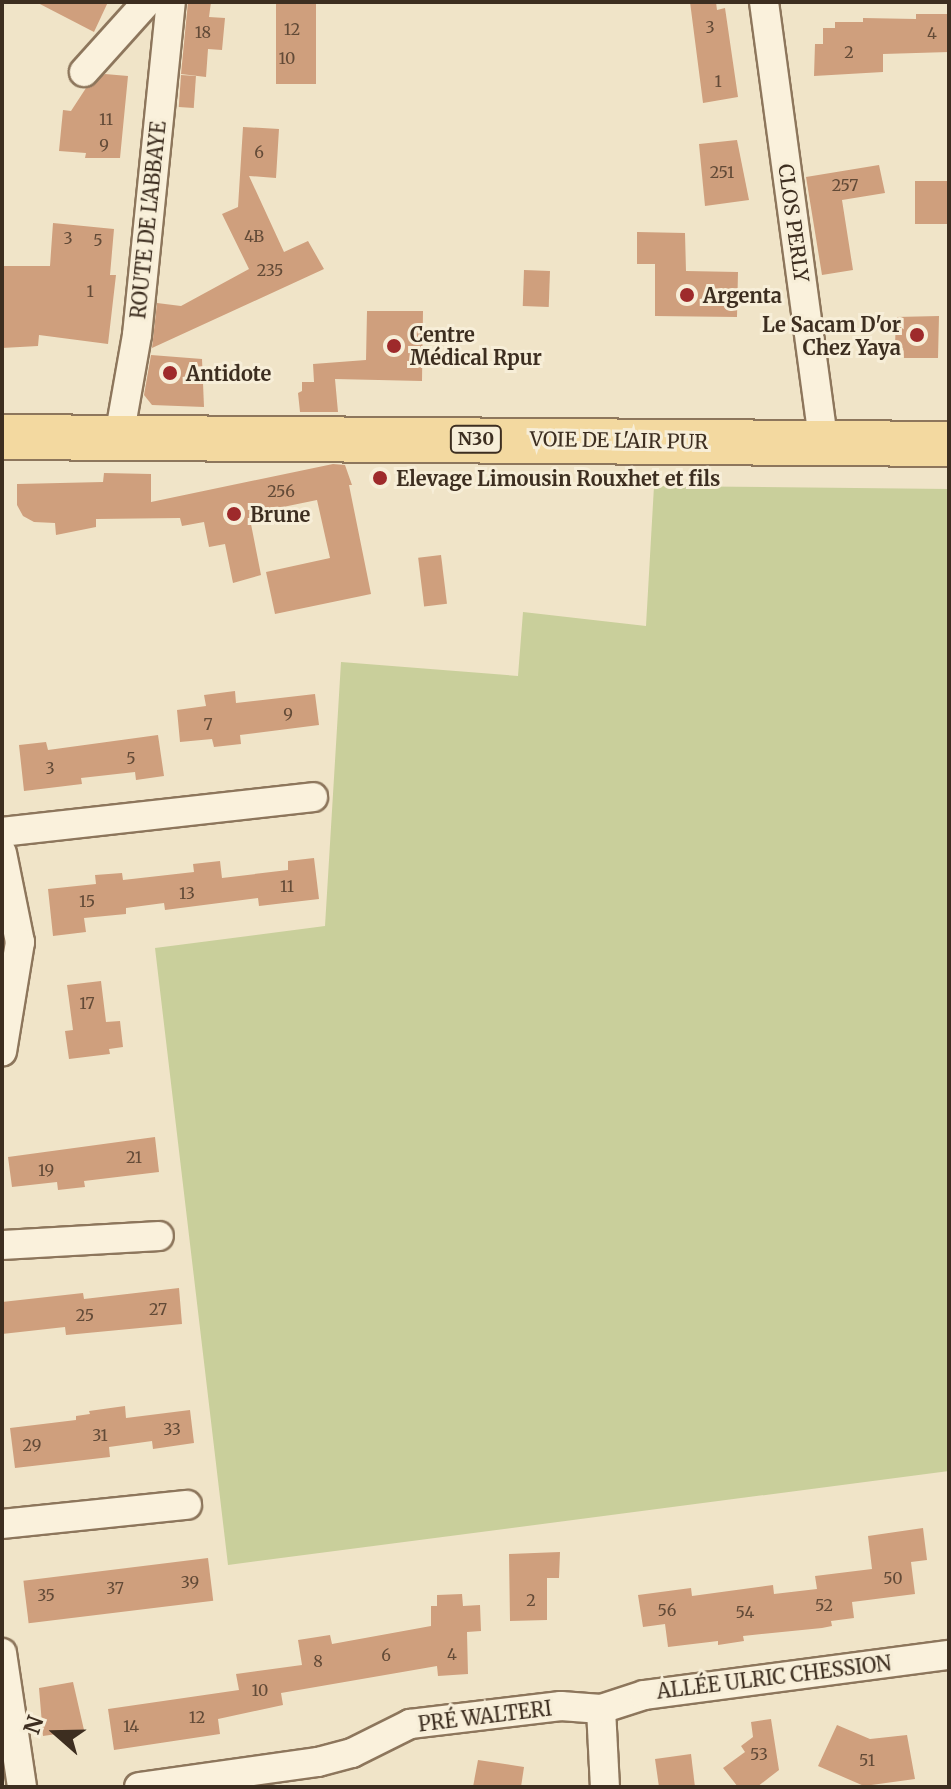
<!DOCTYPE html>
<html>
<head>
<meta charset="utf-8">
<style>
	body { margin:0 }
	#map { position:relative; width:951px; height:1789px; overflow:hidden; background:#f0e4c8; font-family:Merriweather,serif }
	div>[style] { position:absolute }
	.green>* { inset:0; background:#c9cf9b }
	.building>* { inset:0; background:#cf9f7d; transform-origin:0 0 }
	.roads { filter:drop-shadow(2px 0 #8d765c) drop-shadow(-2px 0 #8d765c) drop-shadow(0 2px #8d765c) drop-shadow(0 -2px #8d765c) }
	.street>* { height:28px; margin:-14px; padding:0 14px; transform-origin:14px; border-radius:14px; background:#faf1dc }
	.primary>* { height:44px; margin:-22px; padding:0 22px; transform-origin:22px; border-radius:22px; background:#f3d9a0 }
	.dots>* { width:22px; height:22px; translate:-50% -50%; box-sizing:border-box; border:4px solid #f7eed8; border-radius:50% }
	span { translate:-50% -50%; white-space:nowrap; text-align:center; line-height:1.15; -webkit-text-stroke:6px #f7eed8; paint-order:stroke }
	.number-label { font-size:16px; color:#624a37 }
	.number-label span { -webkit-text-stroke-width:0 }
	.shield-label span { padding:2px 6px; background:#f7eed8; border:2px solid; border-radius:6px; -webkit-text-stroke-width:0 }
	.shield-label { font-size:18px; color:#3d2e20; font-weight:700 }
	.street-label { font-size:20px; color:#3d2e20 }
	.poi-label { font-size:20px; color:#3d2e20; font-weight:700 }
	.left { translate:0 -50%; text-align:left }
	.right { translate:-100% -50%; text-align:right }
	.frame { position:absolute; inset:0; border:4px solid #3d2e20; pointer-events:none }
	.north { position:absolute; left:16px; top:1693px; width:80px; height:80px; -webkit-text-stroke:6px #f7eed8; paint-order:stroke; rotate:290deg; font-size:22px; font-weight:700; line-height:32px; text-align:center; color:#3d2e20 }
	.north::after { content:''; display:block; margin:auto; width:28px; height:36px; background:#3d2e20; clip-path:polygon(50% 0,100% 100%,50% 72%,0 100%) }
</style>
</head>
<body>
<div id="map">
	<div class="green">
		<div style="clip-path:polygon(654px 486px,949px 489px,949px 1471px,228px 1565px,155px 948px,325px 926px,341px 662px,518px 676px,523px 612px,646px 626px)"></div>
	</div>
	<div class="building">
		<div style="clip-path:polygon(36px 2px,108px 2px,94px 32px)"></div>
		<div style="clip-path:polygon(188px 2px,211px 2px,209px 17px,225px 18px,222px 50px,208px 49px,206px 77px,181px 74px)"></div>
		<div style="left:276px;top:2px;width:40px;height:82px"></div>
		<div style="clip-path:polygon(690px 2px,716px 2px,717px 10px,725px 8px,738px 97px,703px 103px)"></div>
		<div style="clip-path:polygon(916px 14px,949px 14px,949px 52px,883px 54px,883px 72px,814px 76px,815px 44px,823px 44px,823px 28px,835px 28px,835px 22px,863px 22px,863px 18px,916px 19px)"></div>
		<div style="clip-path:polygon(105px 74px,128px 76px,120px 158px,85px 158px,86px 153px,59px 151px,63px 110px,71px 111px,86px 88px)"></div>
		<div style="left:181px;top:75px;width:15px;height:32px;rotate:4deg"></div>
		<div style="clip-path:polygon(243px 127px,279px 129px,276px 178px,249px 176px,284px 252px,308px 241px,324px 269px,152px 348px,157px 303px,181px 306px,249px 269px,222px 214px,238px 207px)"></div>
		<div style="clip-path:polygon(737px 140px,749px 200px,705px 206px,699px 144px)"></div>
		<div style="clip-path:polygon(879px 165px,885px 193px,842px 200px,853px 270px,822px 275px,806px 177px)"></div>
		<div style="left:949px;top:181px;width:43px;height:34px;rotate:90deg"></div>
		<div style="clip-path:polygon(53px 223px,114px 229px,110px 275px,116px 275px,108px 344px,39px 335px,38px 346px,2px 348px,2px 266px,50px 266px)"></div>
		<div style="clip-path:polygon(637px 232px,685px 233px,686px 271px,738px 272px,737px 317px,655px 316px,655px 264px,637px 264px)"></div>
		<div style="left:524px;top:270px;width:26px;height:36px;rotate:2deg"></div>
		<div style="clip-path:polygon(367px 311px,423px 311px,422px 381px,335px 379px,338px 412px,300px 412px,298px 393px,302px 391px,302px 382px,314px 382px,313px 364px,366px 360px)"></div>
		<div style="clip-path:polygon(939px 316px,938px 358px,904px 358px,903px 348px,895px 346px,896px 317px)"></div>
		<div style="clip-path:polygon(151px 355px,202px 359px,204px 407px,152px 405px,144px 395px)"></div>
		<div style="clip-path:polygon(333px 464px,345px 465px,352px 485px,349px 485px,371px 594px,275px 614px,266px 572px,330px 558px,317px 500px,249px 514px,261px 575px,233px 583px,225px 544px,209px 547px,204px 522px,182px 526px,180px 518px,96px 519px,96px 527px,56px 535px,55px 523px,34px 522px,23px 516px,17px 505px,17px 484px,103px 482px,104px 473px,151px 474px,151px 502px)"></div>
		<div style="left:441px;top:555px;width:49px;height:23px;rotate:83deg"></div>
		<div style="clip-path:polygon(235px 691px,236px 703px,315px 694px,319px 725px,240px 735px,241px 744px,214px 747px,212px 739px,180px 742px,177px 710px,206px 706px,204px 695px)"></div>
		<div style="clip-path:polygon(158px 735px,164px 776px,136px 780px,135px 772px,81px 778px,82px 784px,24px 791px,19px 745px,46px 742px,48px 750px)"></div>
		<div style="clip-path:polygon(314px 858px,319px 899px,259px 906px,258px 898px,165px 910px,164px 903px,126px 908px,126px 914px,84px 918px,86px 932px,53px 936px,48px 889px,96px 884px,95px 875px,122px 873px,123px 880px,194px 872px,193px 864px,220px 861px,222px 878px,288px 870px,288px 861px)"></div>
		<div style="clip-path:polygon(101px 981px,106px 1022px,120px 1021px,123px 1047px,109px 1049px,110px 1054px,69px 1059px,65px 1031px,73px 1030px,67px 985px)"></div>
		<div style="clip-path:polygon(155px 1137px,159px 1172px,84px 1181px,85px 1187px,58px 1190px,57px 1182px,12px 1187px,8px 1157px)"></div>
		<div style="clip-path:polygon(179px 1288px,182px 1324px,66px 1335px,65px 1327px,2px 1334px,2px 1302px,83px 1293px,84px 1299px)"></div>
		<div style="clip-path:polygon(125px 1406px,126px 1418px,190px 1410px,194px 1443px,153px 1449px,152px 1441px,109px 1447px,110px 1457px,15px 1468px,10px 1428px,76px 1420px,76px 1416px,90px 1414px,89px 1411px)"></div>
		<div style="clip-path:polygon(923px 1528px,927px 1560px,911px 1562px,915px 1594px,852px 1602px,854px 1618px,831px 1621px,832px 1626px,822px 1628px,743px 1636px,744px 1641px,718px 1645px,718px 1641px,668px 1647px,665px 1624px,643px 1627px,638px 1595px,691px 1588px,692px 1596px,773px 1585px,774px 1594px,817px 1589px,815px 1576px,872px 1569px,868px 1536px)"></div>
		<div style="clip-path:polygon(560px 1552px,559px 1578px,547px 1578px,547px 1620px,510px 1621px,509px 1554px)"></div>
		<div style="left:208px;top:1558px;width:43px;height:186px;rotate:83deg"></div>
		<div style="clip-path:polygon(462px 1594px,463px 1606px,480px 1605px,481px 1631px,467px 1632px,468px 1674px,438px 1676px,437px 1666px,281px 1693px,283px 1705px,218px 1719px,220px 1734px,114px 1750px,108px 1709px,239px 1690px,236px 1674px,302px 1665px,298px 1640px,330px 1635px,332px 1644px,431px 1626px,431px 1606px,437px 1606px,437px 1595px)"></div>
		<div style="clip-path:polygon(73px 1682px,84px 1730px,43px 1736px,39px 1688px)"></div>
		<div style="clip-path:polygon(771px 1719px,779px 1770px,757px 1787px,738px 1787px,723px 1768px,745px 1752px,741px 1746px,753px 1737px,751px 1722px)"></div>
		<div style="clip-path:polygon(837px 1725px,870px 1739px,907px 1735px,915px 1779px,864px 1786px,818px 1766px)"></div>
		<div style="clip-path:polygon(691px 1754px,695px 1787px,659px 1787px,655px 1759px)"></div>
		<div style="clip-path:polygon(478px 1760px,524px 1767px,521px 1787px,473px 1787px)"></div>
	</div>
	<div class="roads">
		<div class="street">
			<div style="left:764px;top:2px;width:445px;rotate:82.3deg"></div>
			<div style="left:84px;top:72px;width:94px;rotate:-48deg"></div>
			<div style="left:119px;top:437px;width:104px;rotate:-80deg"></div>
			<div style="left:137px;top:335px;width:335px;rotate:-84.2deg"></div>
			<div style="left:2px;top:832px;width:313px;rotate:-6.4deg"></div>
			<div style="left:2px;top:853px;width:91px;rotate:78.6deg"></div>
			<div style="left:20px;top:942px;width:111px;rotate:99.3deg"></div>
			<div style="left:2px;top:1245px;width:157px;rotate:-3.3deg"></div>
			<div style="left:2px;top:1524px;width:186px;rotate:-5.9deg"></div>
			<div style="left:2px;top:1653px;width:135px;rotate:81.5deg"></div>
			<div style="left:601px;top:1709px;width:78px;rotate:87.1deg"></div>
			<div style="left:139px;top:1787px;width:181px;rotate:-8deg"></div>
			<div style="left:318px;top:1762px;width:35px;rotate:-15deg"></div>
			<div style="left:352px;top:1753px;width:65px;rotate:-26.6deg"></div>
			<div style="left:410px;top:1724px;width:152px;rotate:-6.8deg"></div>
			<div style="left:561px;top:1706px;width:40px;rotate:4.3deg"></div>
			<div style="left:601px;top:1709px;width:45px;rotate:-18deg"></div>
			<div style="left:644px;top:1695px;width:308px;rotate:-7.5deg"></div>
		</div>
		<div class="primary">
			<div style="left:2px;top:437px;width:947px;rotate:0.42deg"></div>
		</div>
	</div>
	<div class="dots">
		<div style="left:687px;top:295px;background:#9e2a2b"></div>
		<div style="left:917px;top:335px;background:#9e2a2b"></div>
		<div style="left:394px;top:346px;background:#9e2a2b"></div>
		<div style="left:170px;top:373px;background:#9e2a2b"></div>
		<div style="left:380px;top:478px;background:#9e2a2b"></div>
		<div style="left:234px;top:514px;background:#9e2a2b"></div>
	</div>
	<div class="number-label">
		<span style="left:710px;top:27px">3</span>
		<span style="left:292px;top:29px">12</span>
		<span style="left:203px;top:32px">18</span>
		<span style="left:932px;top:33px">4</span>
		<span style="left:849px;top:52px">2</span>
		<span style="left:287px;top:58px">10</span>
		<span style="left:718px;top:81px">1</span>
		<span style="left:106px;top:119px">11</span>
		<span style="left:104px;top:145px">9</span>
		<span style="left:259px;top:152px">6</span>
		<span style="left:722px;top:172px">251</span>
		<span style="left:845px;top:185px">257</span>
		<span style="left:254px;top:236px">4B</span>
		<span style="left:68px;top:238px">3</span>
		<span style="left:98px;top:240px">5</span>
		<span style="left:270px;top:270px">235</span>
		<span style="left:90px;top:291px">1</span>
		<span style="left:281px;top:491px">256</span>
		<span style="left:288px;top:714px">9</span>
		<span style="left:208px;top:724px">7</span>
		<span style="left:131px;top:758px">5</span>
		<span style="left:50px;top:768px">3</span>
		<span style="left:287px;top:886px">11</span>
		<span style="left:187px;top:893px">13</span>
		<span style="left:87px;top:901px">15</span>
		<span style="left:87px;top:1003px">17</span>
		<span style="left:134px;top:1157px">21</span>
		<span style="left:46px;top:1170px">19</span>
		<span style="left:158px;top:1309px">27</span>
		<span style="left:85px;top:1315px">25</span>
		<span style="left:172px;top:1429px">33</span>
		<span style="left:100px;top:1435px">31</span>
		<span style="left:32px;top:1445px">29</span>
		<span style="left:893px;top:1578px">50</span>
		<span style="left:190px;top:1582px">39</span>
		<span style="left:115px;top:1588px">37</span>
		<span style="left:46px;top:1595px">35</span>
		<span style="left:531px;top:1600px">2</span>
		<span style="left:824px;top:1605px">52</span>
		<span style="left:667px;top:1610px">56</span>
		<span style="left:745px;top:1612px">54</span>
		<span style="left:452px;top:1654px">4</span>
		<span style="left:386px;top:1655px">6</span>
		<span style="left:318px;top:1661px">8</span>
		<span style="left:260px;top:1690px">10</span>
		<span style="left:197px;top:1717px">12</span>
		<span style="left:131px;top:1726px">14</span>
		<span style="left:759px;top:1754px">53</span>
		<span style="left:867px;top:1760px">51</span>
	</div>
	<div class="shield-label">
		<span style="left:476px;top:439px">N30</span>
	</div>
	<div class="street-label">
		<span style="left:148px;top:220px;rotate:-84deg">ROUTE DE L'ABBAYE</span>
		<span style="left:794px;top:223px;rotate:82deg">CLOS PERLY</span>
		<span style="left:619px;top:440px;rotate:1deg">VOIE DE L'AIR PUR</span>
		<span style="left:774px;top:1677px;rotate:-7deg">ALLÉE ULRIC CHESSION</span>
		<span style="left:485px;top:1716px;rotate:-7deg">PRÉ WALTERI</span>
	</div>
	<div class="poi-label">
		<span class="left" style="left:703px;top:295px">Argenta</span>
		<span class="right" style="left:901px;top:336px">Le Sacam D'or<br>Chez Yaya</span>
		<span class="left" style="left:410px;top:346px">Centre<br>Médical Rpur</span>
		<span class="left" style="left:186px;top:373px">Antidote</span>
		<span class="left" style="left:396px;top:478px">Elevage Limousin Rouxhet et fils</span>
		<span class="left" style="left:250px;top:514px">Brune</span>
	</div>
	<div class="frame"></div>
	<div class="north">N</div>
</div>
</body>
</html>
